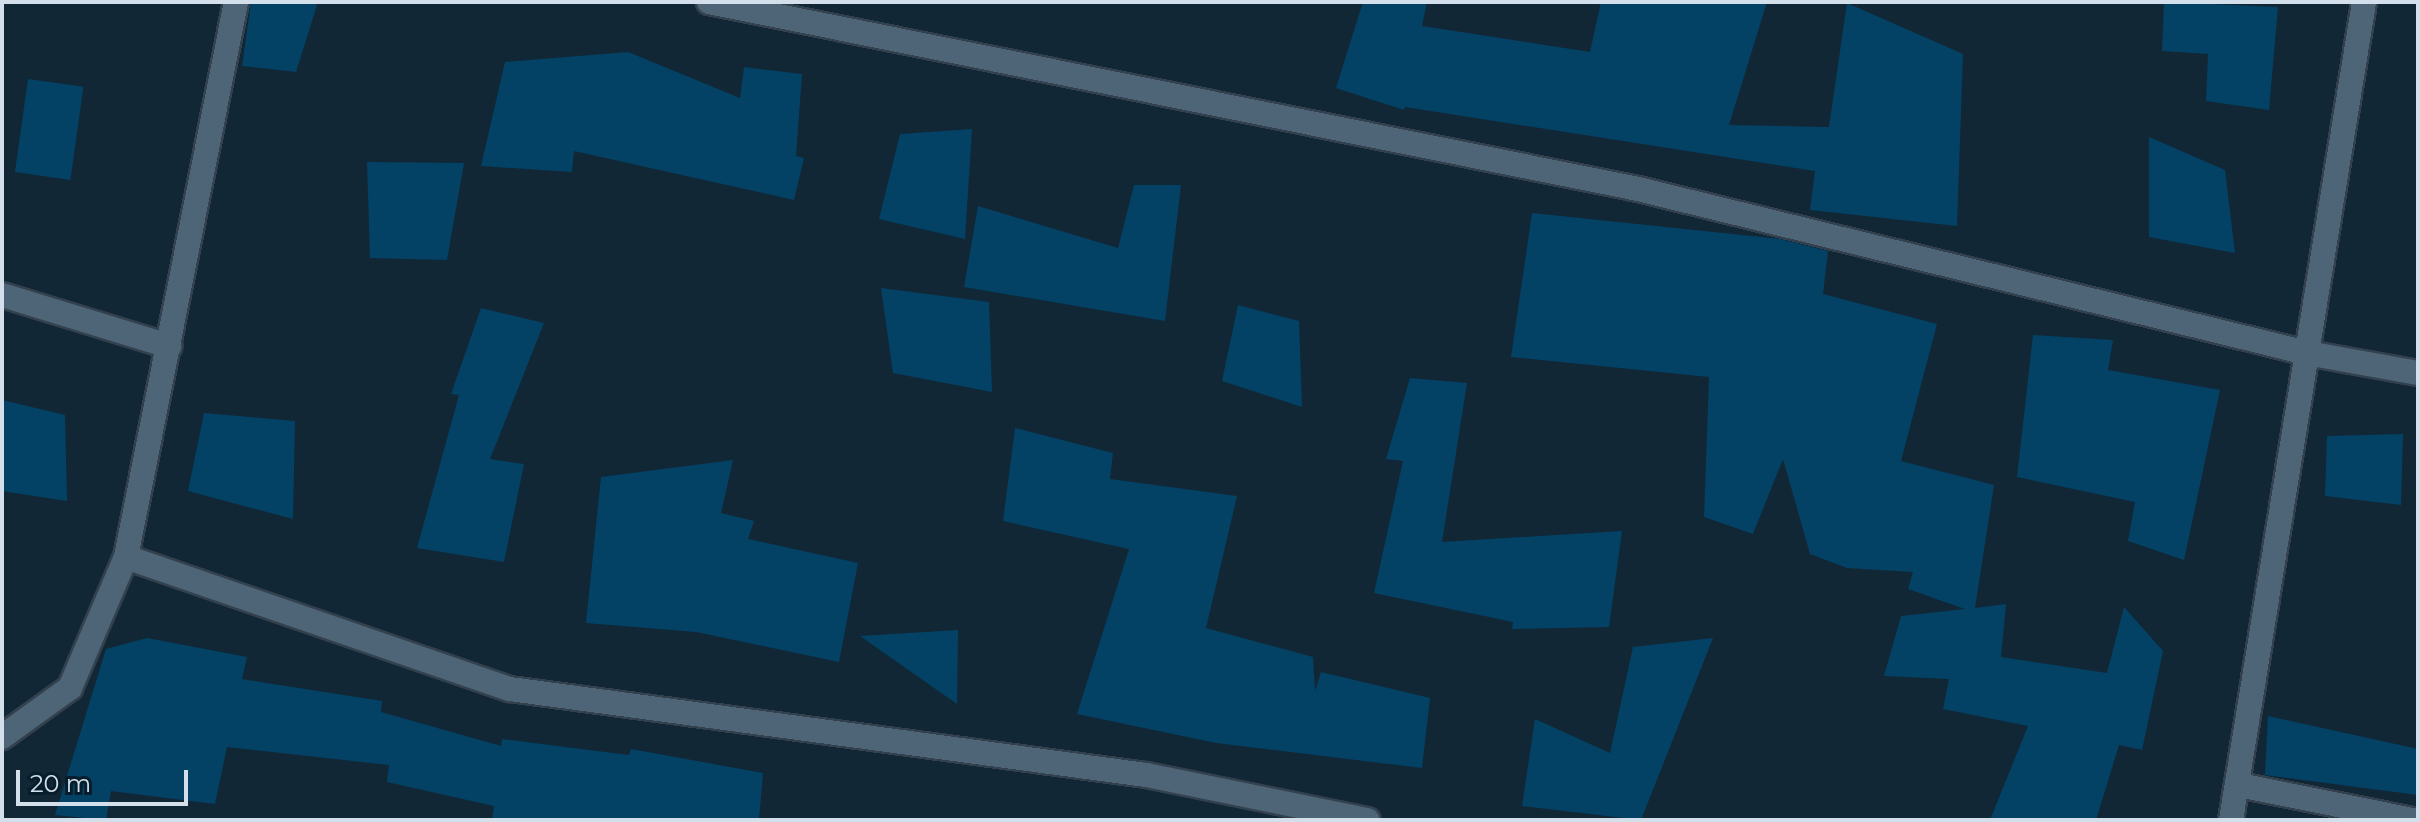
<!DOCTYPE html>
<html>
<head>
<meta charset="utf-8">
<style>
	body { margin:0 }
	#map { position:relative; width:2420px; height:822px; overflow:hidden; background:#112736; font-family:Montserrat,sans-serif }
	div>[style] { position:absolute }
	.building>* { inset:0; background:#034265; transform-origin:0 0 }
	.roads { filter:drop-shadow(2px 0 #33414e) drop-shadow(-2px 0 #33414e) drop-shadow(0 2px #33414e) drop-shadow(0 -2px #33414e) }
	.street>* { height:24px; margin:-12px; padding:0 12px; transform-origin:12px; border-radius:12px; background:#4d6577 }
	span { translate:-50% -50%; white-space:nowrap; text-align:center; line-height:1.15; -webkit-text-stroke:6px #071d2c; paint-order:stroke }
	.frame { position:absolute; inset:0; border:4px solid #d3e0eb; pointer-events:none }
	.scale { position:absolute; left:16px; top:770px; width:172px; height:36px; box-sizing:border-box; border:4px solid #d3e0eb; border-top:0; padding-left:10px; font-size:24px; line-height:28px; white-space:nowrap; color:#d3e0eb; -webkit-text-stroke:6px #071d2c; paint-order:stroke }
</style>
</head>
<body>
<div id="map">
	<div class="building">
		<div style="clip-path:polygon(251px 2px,318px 2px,296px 72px,242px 66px)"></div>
		<div style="clip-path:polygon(1363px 2px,1427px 2px,1422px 26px,1590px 52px,1601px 2px,1767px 2px,1729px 125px,1829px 127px,1847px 3px,1963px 54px,1957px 226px,1810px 210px,1815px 171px,1405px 107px,1404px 110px,1336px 88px)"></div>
		<div style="clip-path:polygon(2164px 2px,2278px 7px,2269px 110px,2206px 101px,2208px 54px,2162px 51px)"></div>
		<div style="clip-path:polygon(628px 52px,740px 98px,744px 67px,802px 74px,796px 156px,804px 158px,794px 200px,574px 151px,572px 172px,481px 166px,505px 62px)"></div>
		<div style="left:28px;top:79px;width:56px;height:94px;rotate:8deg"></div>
		<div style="clip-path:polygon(972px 129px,965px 239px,879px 219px,900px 134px)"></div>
		<div style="clip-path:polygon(2149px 137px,2225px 170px,2235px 253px,2149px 237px)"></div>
		<div style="clip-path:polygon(367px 162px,464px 163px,447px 260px,370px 258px)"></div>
		<div style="clip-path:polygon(1134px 185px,1181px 185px,1165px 321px,964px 287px,978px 206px,1118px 248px)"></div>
		<div style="clip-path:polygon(1532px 213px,1780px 239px,1828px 251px,1823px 294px,1937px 324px,1901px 461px,1994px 485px,1975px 608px,2006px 604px,2001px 657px,2107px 673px,2124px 607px,2163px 651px,2142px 750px,2119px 745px,2096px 820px,1990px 820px,2028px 726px,1943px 709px,1949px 679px,1884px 676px,1901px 616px,1965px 609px,1908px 589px,1913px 572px,1847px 568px,1810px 554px,1783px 459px,1753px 534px,1704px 517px,1709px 377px,1511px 357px)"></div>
		<div style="clip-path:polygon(881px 288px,989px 302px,992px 392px,893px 373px)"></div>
		<div style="clip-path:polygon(1238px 305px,1299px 321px,1302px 407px,1222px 381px)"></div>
		<div style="clip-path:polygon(481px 308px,544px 323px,490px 459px,524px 464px,504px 562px,417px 548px,459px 395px,451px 394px)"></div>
		<div style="clip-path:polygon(2033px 335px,2113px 340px,2108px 370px,2220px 390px,2184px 560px,2128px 541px,2135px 502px,2017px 477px)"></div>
		<div style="clip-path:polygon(1410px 378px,1467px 383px,1442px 542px,1622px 531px,1609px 627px,1512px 629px,1513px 622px,1374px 593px,1403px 461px,1386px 459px)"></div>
		<div style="clip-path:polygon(2px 400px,65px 415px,67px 501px,2px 491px)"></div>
		<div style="clip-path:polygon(204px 413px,295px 421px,293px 519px,188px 491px)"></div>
		<div style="clip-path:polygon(1015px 428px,1113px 453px,1110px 479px,1237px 496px,1206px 628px,1313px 657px,1315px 691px,1321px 672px,1430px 698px,1422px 768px,1216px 743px,1077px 714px,1129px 549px,1003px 521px)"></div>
		<div style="clip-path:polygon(2403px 434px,2401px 505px,2325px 496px,2327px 436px)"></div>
		<div style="clip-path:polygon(733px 460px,721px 513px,754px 521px,748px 539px,858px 563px,839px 662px,696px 632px,586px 623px,601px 477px)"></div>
		<div style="clip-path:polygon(958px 630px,957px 704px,860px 636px)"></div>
		<div style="clip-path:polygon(147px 638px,247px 657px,242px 679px,382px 701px,381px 712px,501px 746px,502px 739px,629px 755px,631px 749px,763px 773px,759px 820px,492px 820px,494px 806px,387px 782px,389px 765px,227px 747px,215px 804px,111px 791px,106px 820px,55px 815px,106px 649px)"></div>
		<div style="clip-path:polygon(1713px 638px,1641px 820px,1522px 806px,1535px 719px,1610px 753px,1633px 647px)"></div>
		<div style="clip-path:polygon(2268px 716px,2418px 749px,2418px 795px,2265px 775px)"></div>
	</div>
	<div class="roads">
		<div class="street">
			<div style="left:709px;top:2px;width:948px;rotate:11.38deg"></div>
			<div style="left:1638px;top:189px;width:689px;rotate:13.77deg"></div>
			<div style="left:2307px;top:353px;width:113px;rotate:10.2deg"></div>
			<div style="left:2px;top:295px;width:175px;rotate:17deg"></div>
			<div style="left:126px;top:557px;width:406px;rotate:19deg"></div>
			<div style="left:510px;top:689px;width:642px;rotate:7.7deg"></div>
			<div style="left:1146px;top:775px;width:226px;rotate:11.5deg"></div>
			<div style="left:2px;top:737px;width:84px;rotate:-35.8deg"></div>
			<div style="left:70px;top:688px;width:142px;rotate:-66.9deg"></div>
			<div style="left:126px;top:557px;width:566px;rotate:-78.79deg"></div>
			<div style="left:2239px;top:785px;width:177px;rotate:11.4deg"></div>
			<div style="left:2231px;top:820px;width:829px;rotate:-80.76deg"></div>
		</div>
	</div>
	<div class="frame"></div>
	<div class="scale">20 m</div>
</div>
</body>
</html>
